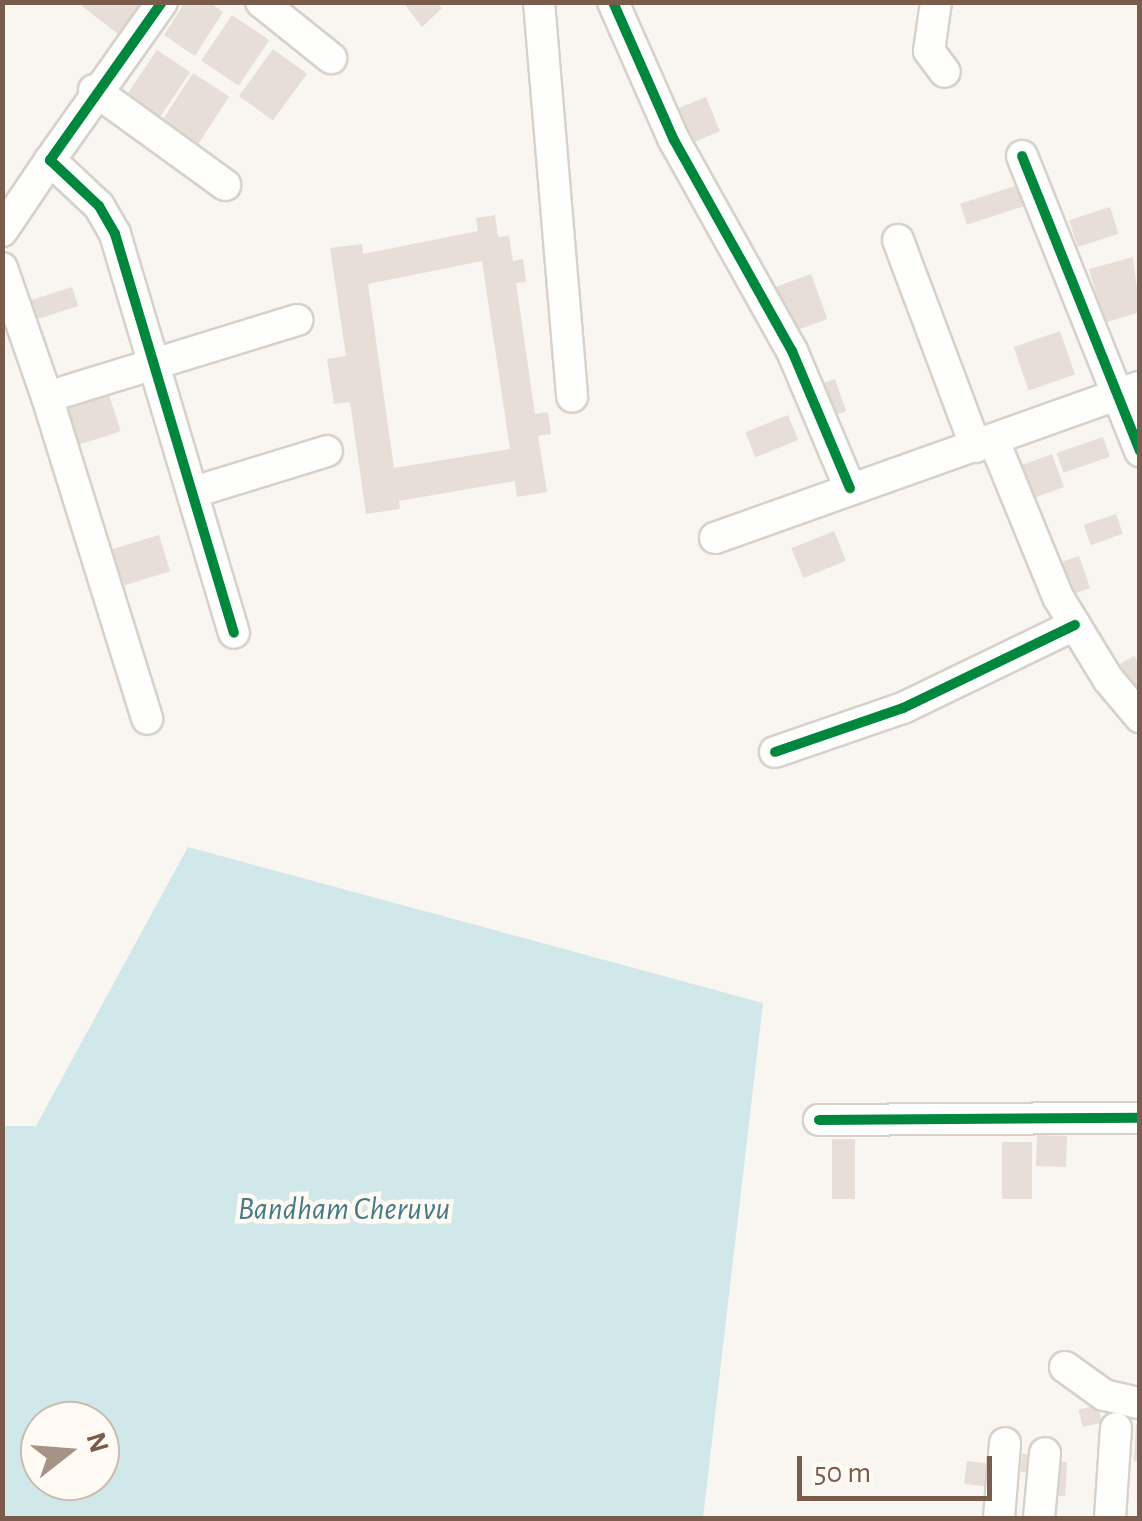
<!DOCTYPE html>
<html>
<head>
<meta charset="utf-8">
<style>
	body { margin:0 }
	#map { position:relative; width:1142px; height:1521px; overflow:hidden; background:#f9f5f0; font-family:"Alegreya Sans",sans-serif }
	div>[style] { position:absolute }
	.water>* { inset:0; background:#d0e8ea }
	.building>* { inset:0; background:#e6ded7; transform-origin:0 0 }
	.roads { filter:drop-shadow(2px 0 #d7d1cb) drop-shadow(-2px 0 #d7d1cb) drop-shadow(0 2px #d7d1cb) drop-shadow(0 -2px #d7d1cb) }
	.minor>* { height:30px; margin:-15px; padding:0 15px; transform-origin:15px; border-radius:15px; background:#fefefd }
	.cycleway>* { height:10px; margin:-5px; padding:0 5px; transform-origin:5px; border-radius:5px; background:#00873e }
	span { translate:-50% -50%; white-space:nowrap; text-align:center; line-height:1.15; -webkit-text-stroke:9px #fffaf3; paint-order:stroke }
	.water-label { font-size:32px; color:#437c86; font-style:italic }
	.frame { position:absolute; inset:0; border:5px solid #7a5c4d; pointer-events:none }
	.north { position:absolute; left:20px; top:1401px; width:100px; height:100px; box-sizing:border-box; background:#fffaf3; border:2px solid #cabbb1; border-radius:50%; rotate:73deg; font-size:28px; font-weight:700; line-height:40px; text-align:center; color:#7a5c4d }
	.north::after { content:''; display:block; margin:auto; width:35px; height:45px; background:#a69286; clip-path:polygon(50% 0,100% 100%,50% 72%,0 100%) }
	.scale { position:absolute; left:797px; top:1456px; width:195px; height:45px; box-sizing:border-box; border:5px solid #7a5c4d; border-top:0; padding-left:12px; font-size:30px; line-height:35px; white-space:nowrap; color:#7a5c4d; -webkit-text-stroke:8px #fffaf3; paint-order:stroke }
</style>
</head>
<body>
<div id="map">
	<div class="water">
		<div style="clip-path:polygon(evenodd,188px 847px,763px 1003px,703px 1518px,3px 1518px,3px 1126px,36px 1126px,188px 847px,40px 1421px,100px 1421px,100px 1481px,40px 1481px,40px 1421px)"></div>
	</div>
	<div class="building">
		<div style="clip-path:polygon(77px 2px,142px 2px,118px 34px)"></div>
		<div style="clip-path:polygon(185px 2px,209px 2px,223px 12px,195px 56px,164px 35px)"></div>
		<div style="clip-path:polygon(403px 2px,437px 2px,442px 8px,422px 27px)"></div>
		<div style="left:232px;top:15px;width:45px;height:55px;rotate:34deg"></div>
		<div style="left:273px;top:49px;width:42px;height:58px;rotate:36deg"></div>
		<div style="left:157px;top:50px;width:40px;height:60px;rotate:34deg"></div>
		<div style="left:193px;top:73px;width:43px;height:65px;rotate:33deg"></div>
		<div style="left:706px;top:97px;width:37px;height:31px;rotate:68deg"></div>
		<div style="left:1021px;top:184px;width:22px;height:64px;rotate:72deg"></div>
		<div style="left:1110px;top:207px;width:28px;height:43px;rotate:72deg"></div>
		<div style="clip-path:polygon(evenodd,495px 215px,498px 237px,509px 236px,513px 261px,523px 259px,526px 282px,516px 283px,535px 414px,548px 412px,551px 434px,538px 436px,547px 492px,517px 497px,515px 481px,399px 501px,400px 509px,366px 514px,350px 402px,334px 404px,327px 359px,346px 356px,330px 248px,362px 244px,363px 254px,478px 231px,476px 218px,495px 215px,482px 261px,510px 449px,394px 468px,368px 284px,482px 261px)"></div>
		<div style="clip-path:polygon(1133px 257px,1140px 312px,1104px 323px,1089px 269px)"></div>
		<div style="left:811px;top:274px;width:48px;height:40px;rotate:70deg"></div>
		<div style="left:72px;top:287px;width:20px;height:44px;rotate:72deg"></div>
		<div style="left:1060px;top:331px;width:46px;height:49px;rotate:71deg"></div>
		<div style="left:835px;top:379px;width:34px;height:15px;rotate:71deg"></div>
		<div style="left:109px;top:395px;width:38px;height:54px;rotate:72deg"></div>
		<div style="left:788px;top:415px;width:27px;height:46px;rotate:68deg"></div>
		<div style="left:1103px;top:437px;width:21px;height:49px;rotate:71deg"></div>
		<div style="left:1052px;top:454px;width:35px;height:36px;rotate:70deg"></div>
		<div style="left:1116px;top:514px;width:21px;height:34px;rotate:71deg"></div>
		<div style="left:834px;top:531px;width:32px;height:46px;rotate:68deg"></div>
		<div style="left:159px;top:535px;width:38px;height:54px;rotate:73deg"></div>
		<div style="left:1079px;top:556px;width:34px;height:23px;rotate:71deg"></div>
		<div style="clip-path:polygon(1134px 656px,1140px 664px,1140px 697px,1120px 664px)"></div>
		<div style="left:1037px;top:1135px;width:30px;height:31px;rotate:2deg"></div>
		<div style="left:832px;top:1139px;width:23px;height:60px"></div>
		<div style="left:1032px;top:1142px;width:57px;height:30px;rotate:90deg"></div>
		<div style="left:1098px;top:1405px;width:18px;height:20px;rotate:77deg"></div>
		<div style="clip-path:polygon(1136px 1424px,1140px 1424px,1140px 1461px,1134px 1461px)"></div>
		<div style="left:1022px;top:1454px;width:12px;height:18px;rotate:5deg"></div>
		<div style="left:967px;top:1461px;width:25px;height:23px;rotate:7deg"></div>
		<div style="left:1049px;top:1461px;width:18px;height:34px;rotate:3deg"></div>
	</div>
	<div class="roads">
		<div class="minor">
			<div style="left:162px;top:2px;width:194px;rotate:125.3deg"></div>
			<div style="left:50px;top:160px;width:67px;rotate:43.2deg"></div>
			<div style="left:99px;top:206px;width:32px;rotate:60deg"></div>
			<div style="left:115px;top:234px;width:416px;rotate:73.4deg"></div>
			<div style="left:261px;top:2px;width:90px;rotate:38.7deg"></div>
			<div style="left:539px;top:2px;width:396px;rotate:85.2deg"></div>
			<div style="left:613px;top:2px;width:151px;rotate:66.2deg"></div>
			<div style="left:674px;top:140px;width:242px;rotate:60.8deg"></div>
			<div style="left:792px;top:351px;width:149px;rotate:67.1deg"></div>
			<div style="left:936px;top:2px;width:49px;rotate:98.1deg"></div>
			<div style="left:929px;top:51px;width:26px;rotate:53deg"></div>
			<div style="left:94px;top:90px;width:162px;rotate:35.9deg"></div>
			<div style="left:1022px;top:156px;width:318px;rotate:68.2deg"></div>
			<div style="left:2px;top:231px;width:86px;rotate:-55.9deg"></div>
			<div style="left:898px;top:240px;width:221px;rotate:69.4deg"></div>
			<div style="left:2px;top:268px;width:137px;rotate:70.8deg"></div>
			<div style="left:47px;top:397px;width:262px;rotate:-17.1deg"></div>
			<div style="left:47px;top:397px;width:337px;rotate:72.7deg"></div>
			<div style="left:994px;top:441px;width:169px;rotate:67.7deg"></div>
			<div style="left:1058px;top:597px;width:96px;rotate:58.6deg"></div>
			<div style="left:1108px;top:679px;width:50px;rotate:49.9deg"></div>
			<div style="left:194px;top:492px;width:139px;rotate:-17.1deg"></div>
			<div style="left:715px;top:538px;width:451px;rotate:-19.6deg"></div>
			<div style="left:775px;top:752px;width:135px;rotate:-19deg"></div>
			<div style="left:903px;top:708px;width:191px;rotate:-25.8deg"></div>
			<div style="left:819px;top:1120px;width:321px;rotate:-0.4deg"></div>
			<div style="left:1065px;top:1367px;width:48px;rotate:35.7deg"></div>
			<div style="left:1104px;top:1395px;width:37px;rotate:13deg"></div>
			<div style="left:999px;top:1518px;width:75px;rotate:-85.4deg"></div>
			<div style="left:1039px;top:1518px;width:65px;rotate:-84.7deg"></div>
			<div style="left:1110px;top:1518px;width:90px;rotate:-86.2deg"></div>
		</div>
	</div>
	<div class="cycleway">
		<div style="left:162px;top:2px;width:194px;rotate:125.3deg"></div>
		<div style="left:50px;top:160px;width:67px;rotate:43.2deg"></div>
		<div style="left:99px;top:206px;width:32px;rotate:60deg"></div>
		<div style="left:115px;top:234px;width:416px;rotate:73.4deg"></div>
		<div style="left:613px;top:2px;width:151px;rotate:66.2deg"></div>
		<div style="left:674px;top:140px;width:242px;rotate:60.8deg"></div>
		<div style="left:792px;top:351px;width:149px;rotate:67.1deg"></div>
		<div style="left:1022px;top:156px;width:318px;rotate:68.2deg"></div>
		<div style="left:775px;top:752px;width:135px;rotate:-19deg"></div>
		<div style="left:903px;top:708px;width:191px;rotate:-25.8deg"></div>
		<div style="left:819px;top:1120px;width:321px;rotate:-0.4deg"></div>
	</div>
	<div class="water-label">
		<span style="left:344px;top:1209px">Bandham Cheruvu</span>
	</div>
	<div class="frame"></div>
	<div class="north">N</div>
	<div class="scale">50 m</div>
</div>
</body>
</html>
